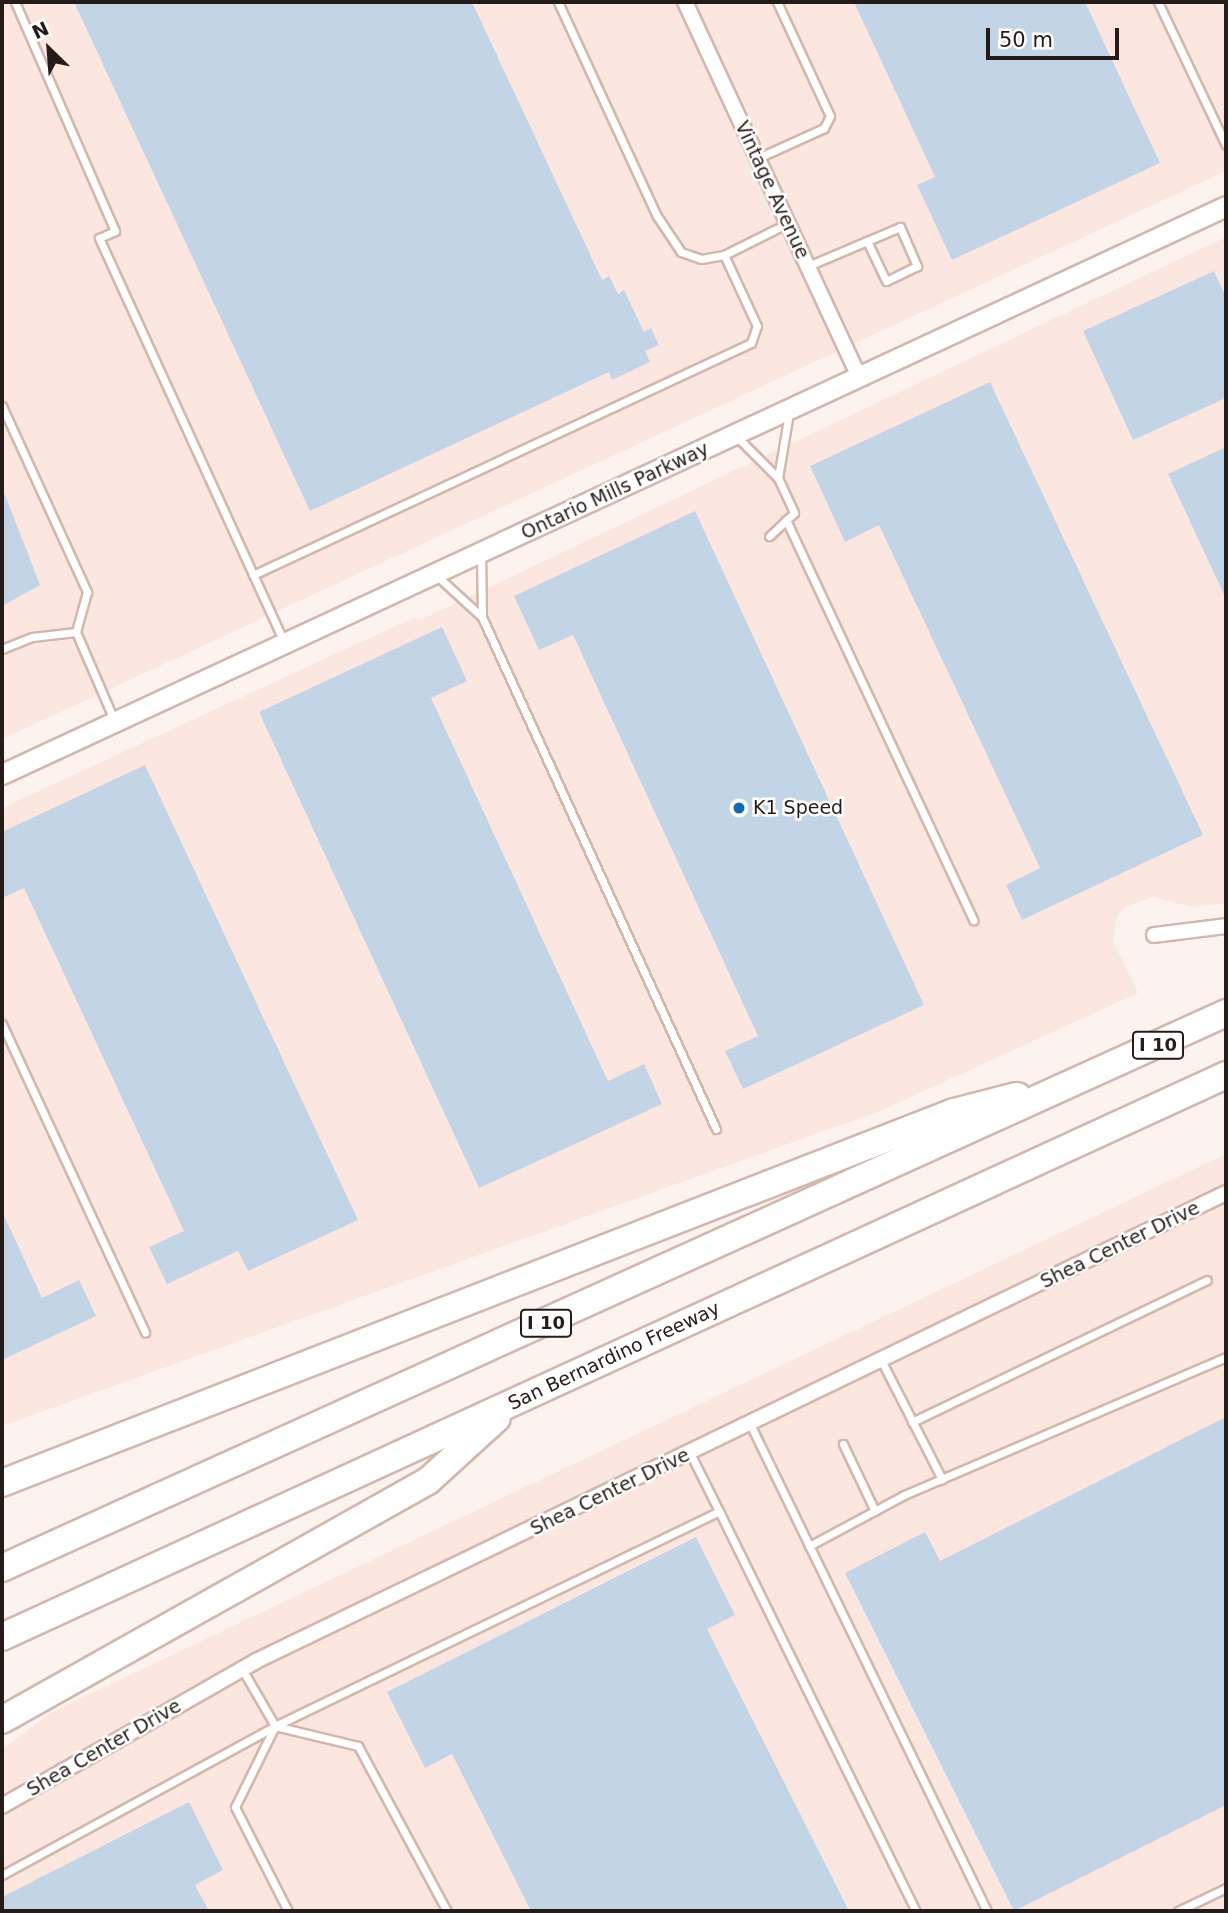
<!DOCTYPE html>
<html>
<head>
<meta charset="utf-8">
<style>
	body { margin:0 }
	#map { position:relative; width:1228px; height:1913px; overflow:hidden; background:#fcf2ee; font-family:"DejaVu Sans",sans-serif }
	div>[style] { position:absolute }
	.built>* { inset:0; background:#fce7e0 }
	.building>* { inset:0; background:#c4d4e7 }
	.roads { filter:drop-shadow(2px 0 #d1b8af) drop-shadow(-2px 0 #d1b8af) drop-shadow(0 2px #d1b8af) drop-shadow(0 -2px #d1b8af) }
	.service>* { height:7px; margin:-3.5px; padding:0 3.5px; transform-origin:3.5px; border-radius:3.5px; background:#fff }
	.minor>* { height:14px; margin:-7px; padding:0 7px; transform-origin:7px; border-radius:7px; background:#fff }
	.secondary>* { height:19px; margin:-9.5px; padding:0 9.5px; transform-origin:9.5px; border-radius:9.5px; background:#fff }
	.motorway>* { height:26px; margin:-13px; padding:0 13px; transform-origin:13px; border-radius:13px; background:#fff }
	.dots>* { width:19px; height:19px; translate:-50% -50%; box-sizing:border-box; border:4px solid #fff; border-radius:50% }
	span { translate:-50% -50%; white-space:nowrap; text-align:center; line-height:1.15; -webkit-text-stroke:5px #fff; paint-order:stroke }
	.shield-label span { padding:2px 5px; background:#fff; border:2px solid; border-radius:5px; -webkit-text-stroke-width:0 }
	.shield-label { font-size:18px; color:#251c19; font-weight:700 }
	.street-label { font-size:19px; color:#251c19 }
	.poi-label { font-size:19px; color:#251c19 }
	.left { translate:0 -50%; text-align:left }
	.frame { position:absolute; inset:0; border:4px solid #251c19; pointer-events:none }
	.north { position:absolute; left:14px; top:14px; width:70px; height:70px; -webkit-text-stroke:5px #fff; paint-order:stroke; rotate:335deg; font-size:19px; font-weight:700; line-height:28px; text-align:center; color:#251c19 }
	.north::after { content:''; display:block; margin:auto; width:24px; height:32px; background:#251c19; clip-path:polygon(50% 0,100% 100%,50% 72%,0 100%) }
	.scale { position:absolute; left:986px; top:28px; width:133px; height:32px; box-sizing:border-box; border:4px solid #251c19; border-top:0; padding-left:9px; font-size:21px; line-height:24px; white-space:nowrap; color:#251c19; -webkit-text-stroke:5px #fff; paint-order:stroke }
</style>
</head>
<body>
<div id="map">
	<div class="built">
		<div style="clip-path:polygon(2px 2px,1226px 2px,1226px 171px,2px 739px)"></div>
		<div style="clip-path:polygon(1226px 237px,1226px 903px,1192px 907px,1153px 897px,1125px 907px,1116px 919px,1113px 941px,1138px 993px,880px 1111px,2px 1426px,2px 808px,413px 618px,422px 619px)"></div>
		<div style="clip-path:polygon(1226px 1154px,1226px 1911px,2px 1911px,2px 1750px,50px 1713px)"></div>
	</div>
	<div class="building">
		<div style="clip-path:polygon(74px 2px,472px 2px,602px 280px,609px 276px,618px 294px,624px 290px,644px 332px,651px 328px,659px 345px,645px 351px,650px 362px,612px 380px,609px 372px,310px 511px)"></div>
		<div style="clip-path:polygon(854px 2px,1085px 2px,1160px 163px,952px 260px,917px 185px,935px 177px)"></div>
		<div style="clip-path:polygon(1214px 271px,1226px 297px,1226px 398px,1133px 440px,1083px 331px)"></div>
		<div style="clip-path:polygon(990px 382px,1203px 835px,1022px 920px,1006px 885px,1040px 868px,879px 525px,845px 542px,810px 466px)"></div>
		<div style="clip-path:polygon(1226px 447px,1226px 599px,1168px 474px)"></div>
		<div style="clip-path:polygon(2px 487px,40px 585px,2px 606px)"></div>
		<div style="clip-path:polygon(695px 511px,924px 1005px,743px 1089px,725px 1051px,758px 1036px,573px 635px,539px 650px,514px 596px)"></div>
		<div style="clip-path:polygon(442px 627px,467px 681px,431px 698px,608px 1081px,644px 1064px,662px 1104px,479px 1188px,259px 712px)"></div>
		<div style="clip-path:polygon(145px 765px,358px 1220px,248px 1271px,238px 1251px,167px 1284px,149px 1247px,184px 1231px,24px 888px,2px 898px,2px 832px)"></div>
		<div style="clip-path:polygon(2px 1211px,42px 1298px,79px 1280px,96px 1316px,2px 1360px)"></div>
		<div style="clip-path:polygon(1226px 1417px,1226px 1805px,1014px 1911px,845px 1573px,925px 1532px,940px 1561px)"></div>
		<div style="clip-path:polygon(696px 1537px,735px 1615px,707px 1629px,849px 1911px,531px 1911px,452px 1754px,425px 1768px,387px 1692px)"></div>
		<div style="clip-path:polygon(189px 1802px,223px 1870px,195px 1885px,209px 1911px,2px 1911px,2px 1897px)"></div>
	</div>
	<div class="roads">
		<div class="service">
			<div style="left:15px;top:2px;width:250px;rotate:66.4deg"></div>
			<div style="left:115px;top:231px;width:17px;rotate:156deg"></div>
			<div style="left:99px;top:238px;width:445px;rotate:65.4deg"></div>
			<div style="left:558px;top:2px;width:236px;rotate:65.2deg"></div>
			<div style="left:657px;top:216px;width:43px;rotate:56.3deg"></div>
			<div style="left:681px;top:252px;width:21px;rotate:19deg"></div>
			<div style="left:701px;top:259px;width:23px;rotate:-10deg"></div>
			<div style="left:1158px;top:2px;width:158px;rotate:64.6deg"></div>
			<div style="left:758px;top:158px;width:72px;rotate:-24.4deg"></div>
			<div style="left:824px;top:128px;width:13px;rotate:-63deg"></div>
			<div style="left:830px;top:116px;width:126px;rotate:-114.9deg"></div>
			<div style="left:808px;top:266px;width:64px;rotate:-23deg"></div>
			<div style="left:867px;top:241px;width:36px;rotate:-23deg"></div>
			<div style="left:900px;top:227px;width:43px;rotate:66.4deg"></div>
			<div style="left:917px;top:266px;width:34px;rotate:154deg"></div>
			<div style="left:886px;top:281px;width:44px;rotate:-115.4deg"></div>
			<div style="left:2px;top:406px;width:205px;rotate:65.4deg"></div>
			<div style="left:87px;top:592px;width:41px;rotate:105.4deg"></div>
			<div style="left:76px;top:632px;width:96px;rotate:66.6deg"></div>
			<div style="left:736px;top:436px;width:59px;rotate:45deg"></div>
			<div style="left:778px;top:478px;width:38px;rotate:65deg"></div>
			<div style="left:794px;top:513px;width:34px;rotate:137deg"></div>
			<div style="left:778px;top:478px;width:66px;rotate:-80.4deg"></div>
			<div style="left:786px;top:520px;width:442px;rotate:64.9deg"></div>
			<div style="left:481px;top:554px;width:63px;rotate:89.1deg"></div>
			<div style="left:482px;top:617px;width:563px;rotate:65.44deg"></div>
			<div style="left:253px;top:575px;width:549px;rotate:-24.98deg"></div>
			<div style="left:751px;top:343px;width:18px;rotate:-71deg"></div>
			<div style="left:757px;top:326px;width:78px;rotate:-114.9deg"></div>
			<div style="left:724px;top:255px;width:72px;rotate:-26.6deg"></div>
			<div style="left:436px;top:575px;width:62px;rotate:42.4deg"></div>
			<div style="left:2px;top:649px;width:32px;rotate:-22deg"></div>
			<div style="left:32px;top:637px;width:44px;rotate:-6.5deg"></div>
			<div style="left:2px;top:1024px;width:340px;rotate:65.1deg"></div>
			<div style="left:881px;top:1360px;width:134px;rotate:62.9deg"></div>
			<div style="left:912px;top:1422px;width:327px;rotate:-25.7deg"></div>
			<div style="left:750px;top:1424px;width:542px;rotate:64.05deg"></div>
			<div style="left:843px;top:1444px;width:74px;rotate:64.5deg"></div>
			<div style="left:719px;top:1511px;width:446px;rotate:63.8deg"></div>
			<div style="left:809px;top:1546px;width:108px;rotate:-28.2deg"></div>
			<div style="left:904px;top:1495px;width:350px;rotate:-23.2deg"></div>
			<div style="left:242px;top:1669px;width:66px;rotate:59.9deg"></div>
			<div style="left:275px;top:1726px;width:85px;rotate:13.5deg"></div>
			<div style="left:358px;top:1746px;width:187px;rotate:61.7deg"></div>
			<div style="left:275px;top:1726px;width:90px;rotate:116.3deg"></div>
			<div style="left:235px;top:1807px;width:117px;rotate:63deg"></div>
			<div style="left:2px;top:1875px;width:311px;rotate:-28.6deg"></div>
			<div style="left:275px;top:1726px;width:493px;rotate:-25.8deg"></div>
			<div style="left:719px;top:1511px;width:65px;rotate:-116.6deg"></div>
			<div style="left:1178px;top:1911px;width:53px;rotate:-25.6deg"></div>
		</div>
		<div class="minor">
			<div style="left:685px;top:2px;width:413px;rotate:65.1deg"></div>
			<div style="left:1154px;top:935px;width:73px;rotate:-7.1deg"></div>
			<div style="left:2px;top:1806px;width:292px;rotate:-29.7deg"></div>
			<div style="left:256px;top:1661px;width:1077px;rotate:-25.76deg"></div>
		</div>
		<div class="secondary">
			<div style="left:2px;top:774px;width:1349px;rotate:-24.89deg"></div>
		</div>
		<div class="motorway">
			<div style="left:2px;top:1483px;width:1022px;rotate:-21.29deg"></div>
			<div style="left:954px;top:1112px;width:65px;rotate:-14.3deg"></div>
			<div style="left:2px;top:1568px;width:1344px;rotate:-24.39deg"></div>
			<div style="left:2px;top:1637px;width:1347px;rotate:-24.66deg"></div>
			<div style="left:2px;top:1720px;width:488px;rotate:-29.3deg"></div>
			<div style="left:428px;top:1481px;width:93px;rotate:-42.4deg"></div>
		</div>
	</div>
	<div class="dots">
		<div style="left:739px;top:808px;background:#0f6bb8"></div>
	</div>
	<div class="shield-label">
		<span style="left:1158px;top:1045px">I 10</span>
		<span style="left:546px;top:1323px">I 10</span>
	</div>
	<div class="street-label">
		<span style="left:772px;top:190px;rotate:65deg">Vintage Avenue</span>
		<span style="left:615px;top:491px;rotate:-25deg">Ontario Mills Parkway</span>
		<span style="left:1120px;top:1245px;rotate:-26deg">Shea Center Drive</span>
		<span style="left:614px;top:1356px;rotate:-25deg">San Bernardino Freeway</span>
		<span style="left:610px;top:1492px;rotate:-26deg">Shea Center Drive</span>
		<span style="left:104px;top:1748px;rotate:-30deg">Shea Center Drive</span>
	</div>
	<div class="poi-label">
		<span class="left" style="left:753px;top:808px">K1 Speed</span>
	</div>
	<div class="frame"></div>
	<div class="north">N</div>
	<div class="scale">50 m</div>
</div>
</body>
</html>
